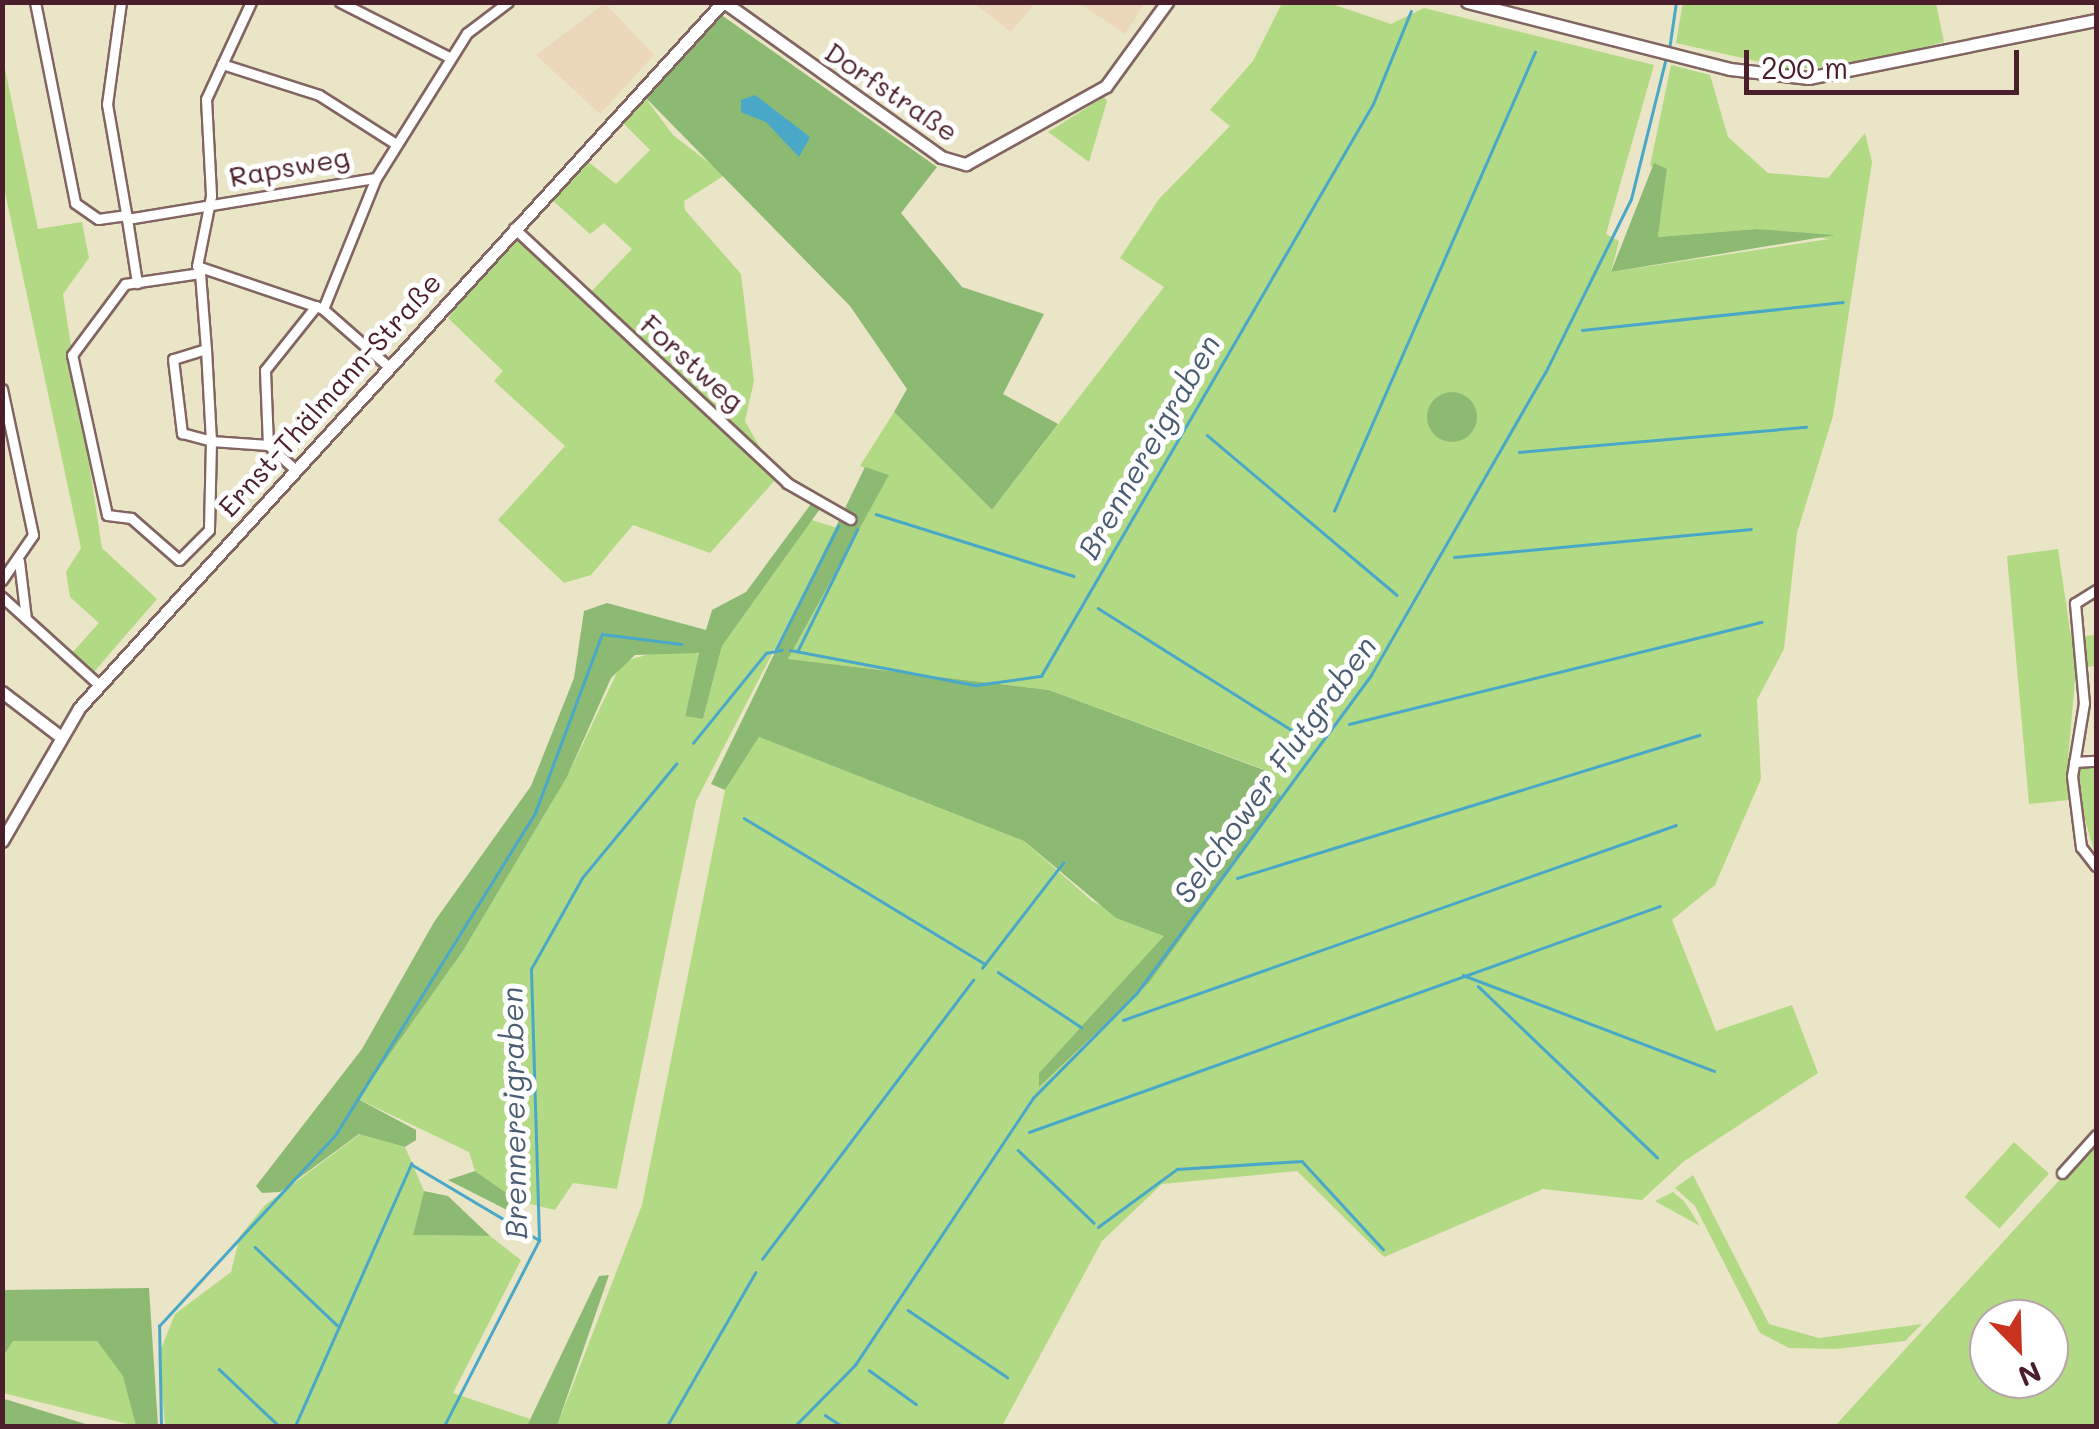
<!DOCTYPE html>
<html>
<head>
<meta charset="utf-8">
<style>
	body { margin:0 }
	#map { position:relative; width:2099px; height:1429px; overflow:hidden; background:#eae5c6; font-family:Mali,sans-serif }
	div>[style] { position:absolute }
	.built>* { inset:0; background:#ebd8ba }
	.green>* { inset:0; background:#b2da84; transform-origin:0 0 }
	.forest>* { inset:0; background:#8dba72 }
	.round { border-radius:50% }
	.water>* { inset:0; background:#49a8c8 }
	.stream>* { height:2.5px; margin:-1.25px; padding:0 1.25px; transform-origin:1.25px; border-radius:1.25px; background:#49a8c8 }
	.roads { filter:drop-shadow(2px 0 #826461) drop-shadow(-2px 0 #826461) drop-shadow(0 2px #826461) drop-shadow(0 -2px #826461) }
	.minor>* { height:9px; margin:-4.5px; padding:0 4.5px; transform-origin:4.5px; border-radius:4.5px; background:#fff }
	.tertiary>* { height:11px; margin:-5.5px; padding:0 5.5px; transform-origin:5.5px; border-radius:5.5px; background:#fff }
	span { translate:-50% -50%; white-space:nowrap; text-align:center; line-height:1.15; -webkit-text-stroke:10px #fff; paint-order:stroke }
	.street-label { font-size:28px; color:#4a1f2b }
	.water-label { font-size:30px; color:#4a5d72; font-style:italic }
	.frame { position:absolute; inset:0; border:5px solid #4a1f2b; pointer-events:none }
	.north { position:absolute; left:1969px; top:1299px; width:100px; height:100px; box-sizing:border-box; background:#fff; border:2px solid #b7a5aa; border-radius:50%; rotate:157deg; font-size:28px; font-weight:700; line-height:40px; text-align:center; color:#4a1f2b }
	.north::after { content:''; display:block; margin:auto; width:35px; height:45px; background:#c8321e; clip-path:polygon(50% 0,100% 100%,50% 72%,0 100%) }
	.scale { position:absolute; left:1744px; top:50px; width:275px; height:45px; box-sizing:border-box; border:5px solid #4a1f2b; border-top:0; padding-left:12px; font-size:30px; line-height:35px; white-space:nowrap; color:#4a1f2b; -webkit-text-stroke:8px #fff; paint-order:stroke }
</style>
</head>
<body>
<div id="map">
	<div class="built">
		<div style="clip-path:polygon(605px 3px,654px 55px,600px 114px,536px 55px)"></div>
		<div style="clip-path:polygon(974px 3px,1035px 3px,1011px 32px)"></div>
		<div style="clip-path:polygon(1079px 3px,1145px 3px,1125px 34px)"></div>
	</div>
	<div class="green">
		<div style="clip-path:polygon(1683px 2px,1936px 3px,1944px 42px,1850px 67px,1787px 68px,1676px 43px)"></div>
		<div style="clip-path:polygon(1282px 3px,1329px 3px,1391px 24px,1424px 8px,1654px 65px,1606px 234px,1619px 241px,1611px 272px,1829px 239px,1756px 229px,1658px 237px,1667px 169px,1650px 166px,1671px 65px,1710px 75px,1728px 137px,1768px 173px,1828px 178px,1865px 133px,1872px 162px,1833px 416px,1797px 533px,1784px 649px,1757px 700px,1761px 779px,1715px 885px,1672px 920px,1716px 1031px,1792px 1005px,1818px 1073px,1683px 1162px,1642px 1200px,1543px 1189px,1384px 1257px,1297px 1171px,1162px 1184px,1102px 1241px,1002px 1426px,557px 1426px,642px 1205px,725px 790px,759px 737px,1024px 841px,1092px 901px,1165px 936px,1039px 1073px,1039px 1087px,1149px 983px,1282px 799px,1263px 769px,1049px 690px,788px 659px,888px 476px,860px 466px,894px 412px,992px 510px,1164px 287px,1120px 258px,1159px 199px,1230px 126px,1210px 110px,1253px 61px)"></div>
		<div style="clip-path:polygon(2px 54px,38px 229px,82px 222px,89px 258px,63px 294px,102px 548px,157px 599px,93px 673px,71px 654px,99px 623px,70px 597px,66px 572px,81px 548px,3px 183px)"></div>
		<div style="clip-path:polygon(644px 96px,673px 135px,725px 175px,684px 201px,685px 210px,741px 274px,754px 381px,745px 421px,777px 478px,710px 553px,633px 525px,591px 575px,564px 583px,498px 520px,565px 446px,494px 381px,503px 371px,448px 318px,517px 235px,584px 299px,632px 249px,604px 223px,590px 234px,551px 199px,586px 160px,616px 184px,650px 150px,621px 121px)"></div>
		<div style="clip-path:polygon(1104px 97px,1107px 101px,1089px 162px,1048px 132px)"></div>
		<div style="clip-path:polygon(812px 520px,837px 528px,696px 801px,617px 1189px,573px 1183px,555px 1210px,518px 1201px,475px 1171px,469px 1152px,358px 1099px,463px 951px,567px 777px,622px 662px,670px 648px,699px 654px,685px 715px,703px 719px,722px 646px)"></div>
		<div style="clip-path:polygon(2058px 549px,2071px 637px,2096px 635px,2096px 666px,2076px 668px,2068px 759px,2096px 758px,2096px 858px,2079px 799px,2029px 804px,2007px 556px)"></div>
		<div style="clip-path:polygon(360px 1134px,405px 1147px,424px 1191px,413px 1235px,490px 1236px,521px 1260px,453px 1393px,530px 1419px,527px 1426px,165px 1426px,159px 1354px,175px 1314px,231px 1272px,240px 1236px,265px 1205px)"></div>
		<div style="clip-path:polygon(evenodd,2096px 1140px,2096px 1426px,1835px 1426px,1950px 1300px,2096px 1140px,1989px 1319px,2049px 1319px,2049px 1379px,1989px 1379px,1989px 1319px)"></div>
		<div style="left:2014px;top:1142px;width:47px;height:74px;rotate:42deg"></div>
		<div style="clip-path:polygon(1693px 1175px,1769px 1324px,1819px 1338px,1922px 1324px,1905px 1341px,1836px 1349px,1789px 1348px,1760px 1333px,1695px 1206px,1675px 1188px)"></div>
		<div style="clip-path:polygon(1673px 1192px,1684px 1201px,1700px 1226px,1655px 1201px)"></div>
		<div style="clip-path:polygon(13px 1341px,97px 1341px,124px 1376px,136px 1426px,3px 1393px,3px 1357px)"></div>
	</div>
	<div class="forest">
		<div style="clip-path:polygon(720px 14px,937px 167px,901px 213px,962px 287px,1044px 314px,1003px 394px,1058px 424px,992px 510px,894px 412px,907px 389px,850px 306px,644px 96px)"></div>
		<div style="clip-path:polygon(1654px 163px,1667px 169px,1658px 237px,1756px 229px,1835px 235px,1611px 272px)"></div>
		<div class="round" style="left:1427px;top:392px;width:50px;height:50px"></div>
		<div style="clip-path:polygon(865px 467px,889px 475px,788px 659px,1049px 690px,1264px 770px,1282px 799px,1149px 983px,1039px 1087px,1039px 1073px,1164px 936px,1116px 918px,1024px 841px,759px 737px,725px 790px,711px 784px)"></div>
		<div style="clip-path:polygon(811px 504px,820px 509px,722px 646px,703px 719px,685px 716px,699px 653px,635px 655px,611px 678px,567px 777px,463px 951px,358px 1099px,416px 1130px,416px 1140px,405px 1147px,359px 1134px,280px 1192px,262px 1193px,256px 1186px,362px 1049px,434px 922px,531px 786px,574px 678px,584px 611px,607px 603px,706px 630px,712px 610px,746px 592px)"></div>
		<div style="clip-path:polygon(475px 1171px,518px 1201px,519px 1216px,448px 1180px)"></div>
		<div style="clip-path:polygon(424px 1191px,448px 1196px,490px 1236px,413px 1235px)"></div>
		<div style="clip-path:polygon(609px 1275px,557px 1426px,527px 1426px,599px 1276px)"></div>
		<div style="clip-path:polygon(149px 1288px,158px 1426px,136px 1426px,123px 1376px,97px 1341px,13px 1341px,3px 1357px,3px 1290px)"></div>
		<div style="clip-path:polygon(3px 1399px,8px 1400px,92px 1426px,3px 1426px)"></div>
	</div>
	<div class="water">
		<div style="clip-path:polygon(755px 95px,810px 137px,799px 157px,766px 122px,741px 112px,741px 100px)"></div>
	</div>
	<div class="stream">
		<div style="left:1669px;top:50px;width:49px;rotate:-81.7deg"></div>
		<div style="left:1582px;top:330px;width:262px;rotate:-6.1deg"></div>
		<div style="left:1207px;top:435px;width:248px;rotate:40.1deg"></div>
		<div style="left:1519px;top:452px;width:288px;rotate:-5deg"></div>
		<div style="left:1334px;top:511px;width:501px;rotate:-66.35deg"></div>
		<div style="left:876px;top:514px;width:207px;rotate:17.4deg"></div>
		<div style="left:1454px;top:557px;width:298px;rotate:-5.4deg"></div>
		<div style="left:1098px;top:608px;width:236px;rotate:32.2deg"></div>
		<div style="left:776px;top:649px;width:138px;rotate:-63.2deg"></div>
		<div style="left:790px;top:650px;width:189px;rotate:10.7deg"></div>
		<div style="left:976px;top:685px;width:66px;rotate:-7.9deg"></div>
		<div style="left:1041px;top:676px;width:661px;rotate:-59.87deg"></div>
		<div style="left:1373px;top:104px;width:100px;rotate:-67.8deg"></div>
		<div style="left:798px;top:650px;width:134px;rotate:-63.8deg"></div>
		<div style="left:1349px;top:724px;width:425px;rotate:-13.9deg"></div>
		<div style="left:693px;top:743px;width:116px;rotate:-51deg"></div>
		<div style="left:766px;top:653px;width:16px;rotate:-11deg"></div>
		<div style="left:744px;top:818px;width:282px;rotate:31.2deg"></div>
		<div style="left:1237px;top:878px;width:484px;rotate:-17.2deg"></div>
		<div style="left:982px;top:968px;width:133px;rotate:-52.4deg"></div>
		<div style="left:998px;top:972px;width:100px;rotate:33.5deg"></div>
		<div style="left:1463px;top:975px;width:269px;rotate:20.9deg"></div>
		<div style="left:1478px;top:986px;width:248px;rotate:43.7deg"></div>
		<div style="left:1123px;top:1020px;width:586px;rotate:-19.42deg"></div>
		<div style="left:1029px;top:1132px;width:670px;rotate:-19.71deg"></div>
		<div style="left:1018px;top:1150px;width:105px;rotate:43.8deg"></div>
		<div style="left:1098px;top:1227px;width:98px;rotate:-36.3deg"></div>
		<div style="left:1177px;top:1169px;width:125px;rotate:-3.7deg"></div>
		<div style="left:1302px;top:1161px;width:120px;rotate:47.4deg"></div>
		<div style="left:255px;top:1247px;width:113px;rotate:43.6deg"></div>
		<div style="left:762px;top:1259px;width:350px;rotate:-52.9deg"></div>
		<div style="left:908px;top:1310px;width:120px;rotate:34.1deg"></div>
		<div style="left:219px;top:1369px;width:83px;rotate:43.5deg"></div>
		<div style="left:869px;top:1370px;width:58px;rotate:35.9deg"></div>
		<div style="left:825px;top:1415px;width:20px;rotate:33deg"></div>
		<div style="left:161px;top:1426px;width:100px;rotate:-91.1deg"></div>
		<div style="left:159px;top:1326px;width:261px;rotate:-47.3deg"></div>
		<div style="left:336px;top:1134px;width:378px;rotate:-58.2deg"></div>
		<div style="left:535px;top:813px;width:191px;rotate:-69.5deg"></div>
		<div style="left:602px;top:634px;width:80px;rotate:7.2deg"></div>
		<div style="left:295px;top:1426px;width:287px;rotate:-66.1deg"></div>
		<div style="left:411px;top:1164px;width:149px;rotate:30.7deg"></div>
		<div style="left:444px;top:1426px;width:209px;rotate:-62.9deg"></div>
		<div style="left:539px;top:1240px;width:271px;rotate:-91.7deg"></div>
		<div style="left:531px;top:969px;width:104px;rotate:-60.7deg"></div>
		<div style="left:582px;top:878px;width:148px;rotate:-50.5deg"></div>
		<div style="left:667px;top:1426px;width:177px;rotate:-60.1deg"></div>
		<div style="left:795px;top:1426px;width:86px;rotate:-45.5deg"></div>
		<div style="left:855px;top:1365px;width:321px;rotate:-56.3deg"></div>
		<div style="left:1033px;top:1098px;width:146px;rotate:-45.3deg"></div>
		<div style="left:1136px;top:994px;width:396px;rotate:-53.6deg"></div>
		<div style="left:1371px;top:675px;width:349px;rotate:-60.1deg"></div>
		<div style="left:1545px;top:373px;width:194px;rotate:-63.7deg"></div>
		<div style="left:1631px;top:199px;width:145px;rotate:-76.1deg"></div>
	</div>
	<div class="roads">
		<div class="minor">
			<div style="left:35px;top:2px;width:205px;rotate:78.7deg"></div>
			<div style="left:75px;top:203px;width:28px;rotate:35deg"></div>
			<div style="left:98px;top:219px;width:29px;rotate:-8deg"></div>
			<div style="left:121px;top:2px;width:103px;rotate:97.8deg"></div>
			<div style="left:107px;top:104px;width:117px;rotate:80.1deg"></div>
			<div style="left:127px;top:219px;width:252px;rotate:-9.4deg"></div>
			<div style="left:251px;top:2px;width:107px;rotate:114.9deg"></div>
			<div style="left:206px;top:99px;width:97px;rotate:87deg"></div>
			<div style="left:211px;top:196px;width:71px;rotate:101.3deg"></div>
			<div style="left:197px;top:266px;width:133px;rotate:18.8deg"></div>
			<div style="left:323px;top:309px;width:88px;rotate:41.3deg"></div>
			<div style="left:340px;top:2px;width:122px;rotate:26.8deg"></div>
			<div style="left:222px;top:64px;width:102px;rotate:17.7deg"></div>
			<div style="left:319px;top:95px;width:91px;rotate:32.5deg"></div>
			<div style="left:127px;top:219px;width:65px;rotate:81.1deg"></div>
			<div style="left:514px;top:228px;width:374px;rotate:43deg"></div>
			<div style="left:787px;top:483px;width:73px;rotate:29.7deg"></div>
			<div style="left:323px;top:309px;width:141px;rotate:-68deg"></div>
			<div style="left:376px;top:178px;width:171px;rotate:-57.9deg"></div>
			<div style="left:467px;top:33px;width:51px;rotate:-37.1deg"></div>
			<div style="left:206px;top:349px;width:34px;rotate:163deg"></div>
			<div style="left:173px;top:359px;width:75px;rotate:83.1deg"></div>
			<div style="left:182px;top:433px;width:30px;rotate:15deg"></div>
			<div style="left:211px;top:441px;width:89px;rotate:91.3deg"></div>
			<div style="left:209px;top:530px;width:42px;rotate:135deg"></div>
			<div style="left:179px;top:560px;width:64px;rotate:-138.8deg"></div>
			<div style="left:131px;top:518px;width:24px;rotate:-173deg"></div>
			<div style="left:107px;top:515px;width:164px;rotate:-102.3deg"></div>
			<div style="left:72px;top:355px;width:89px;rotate:-53.3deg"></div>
			<div style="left:125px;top:284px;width:76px;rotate:-8.3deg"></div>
			<div style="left:200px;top:273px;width:76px;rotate:85.5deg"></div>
			<div style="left:206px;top:349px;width:92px;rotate:86.9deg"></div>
			<div style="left:211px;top:441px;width:57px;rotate:4deg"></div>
			<div style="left:268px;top:445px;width:36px;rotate:42deg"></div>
			<div style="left:2px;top:389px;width:149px;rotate:78deg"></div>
			<div style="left:33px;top:535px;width:55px;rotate:124.6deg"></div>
			<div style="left:268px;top:445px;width:75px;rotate:-92.3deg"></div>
			<div style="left:265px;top:370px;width:82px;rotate:-51.4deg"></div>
			<div style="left:19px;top:561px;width:58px;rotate:83.1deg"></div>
			<div style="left:2096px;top:590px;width:25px;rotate:148deg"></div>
			<div style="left:2075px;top:603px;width:100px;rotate:84.9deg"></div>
			<div style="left:2084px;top:703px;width:74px;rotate:99.3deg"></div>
			<div style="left:2072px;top:776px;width:72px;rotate:82.8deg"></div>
			<div style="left:2081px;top:847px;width:24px;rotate:52deg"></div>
			<div style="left:2px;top:597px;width:131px;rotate:42.2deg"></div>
			<div style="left:2074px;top:762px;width:22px;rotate:-3deg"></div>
			<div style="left:2062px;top:1173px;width:51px;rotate:-48.2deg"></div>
		</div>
		<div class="tertiary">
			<div style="left:724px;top:2px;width:267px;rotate:35.5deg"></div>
			<div style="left:941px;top:157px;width:26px;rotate:16deg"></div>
			<div style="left:966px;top:164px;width:160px;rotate:-29.1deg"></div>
			<div style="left:1106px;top:86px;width:104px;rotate:-54deg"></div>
			<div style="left:1467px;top:2px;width:271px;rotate:14.3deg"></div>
			<div style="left:1730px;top:69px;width:79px;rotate:6.6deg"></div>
			<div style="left:1808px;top:78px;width:294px;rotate:-11.4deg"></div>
			<div style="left:2px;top:692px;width:69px;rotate:37.4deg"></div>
			<div style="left:2px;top:841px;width:154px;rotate:-59.9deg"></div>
			<div style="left:79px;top:708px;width:956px;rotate:-47.63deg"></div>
		</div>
	</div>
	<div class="street-label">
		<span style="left:892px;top:91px;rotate:34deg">Dorfstraße</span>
		<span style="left:289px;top:166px;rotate:-10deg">Rapsweg</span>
		<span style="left:693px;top:362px;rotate:42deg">Forstweg</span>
		<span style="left:329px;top:394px;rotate:-48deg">Ernst-Thälmann-Straße</span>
	</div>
	<div class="water-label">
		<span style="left:1148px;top:446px;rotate:-60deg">Brennereigraben</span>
		<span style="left:1274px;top:769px;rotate:-54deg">Selchower Flutgraben</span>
		<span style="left:513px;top:1113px;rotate:-91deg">Brennereigraben</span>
	</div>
	<div class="frame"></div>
	<div class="north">N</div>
	<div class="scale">200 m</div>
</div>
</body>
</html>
